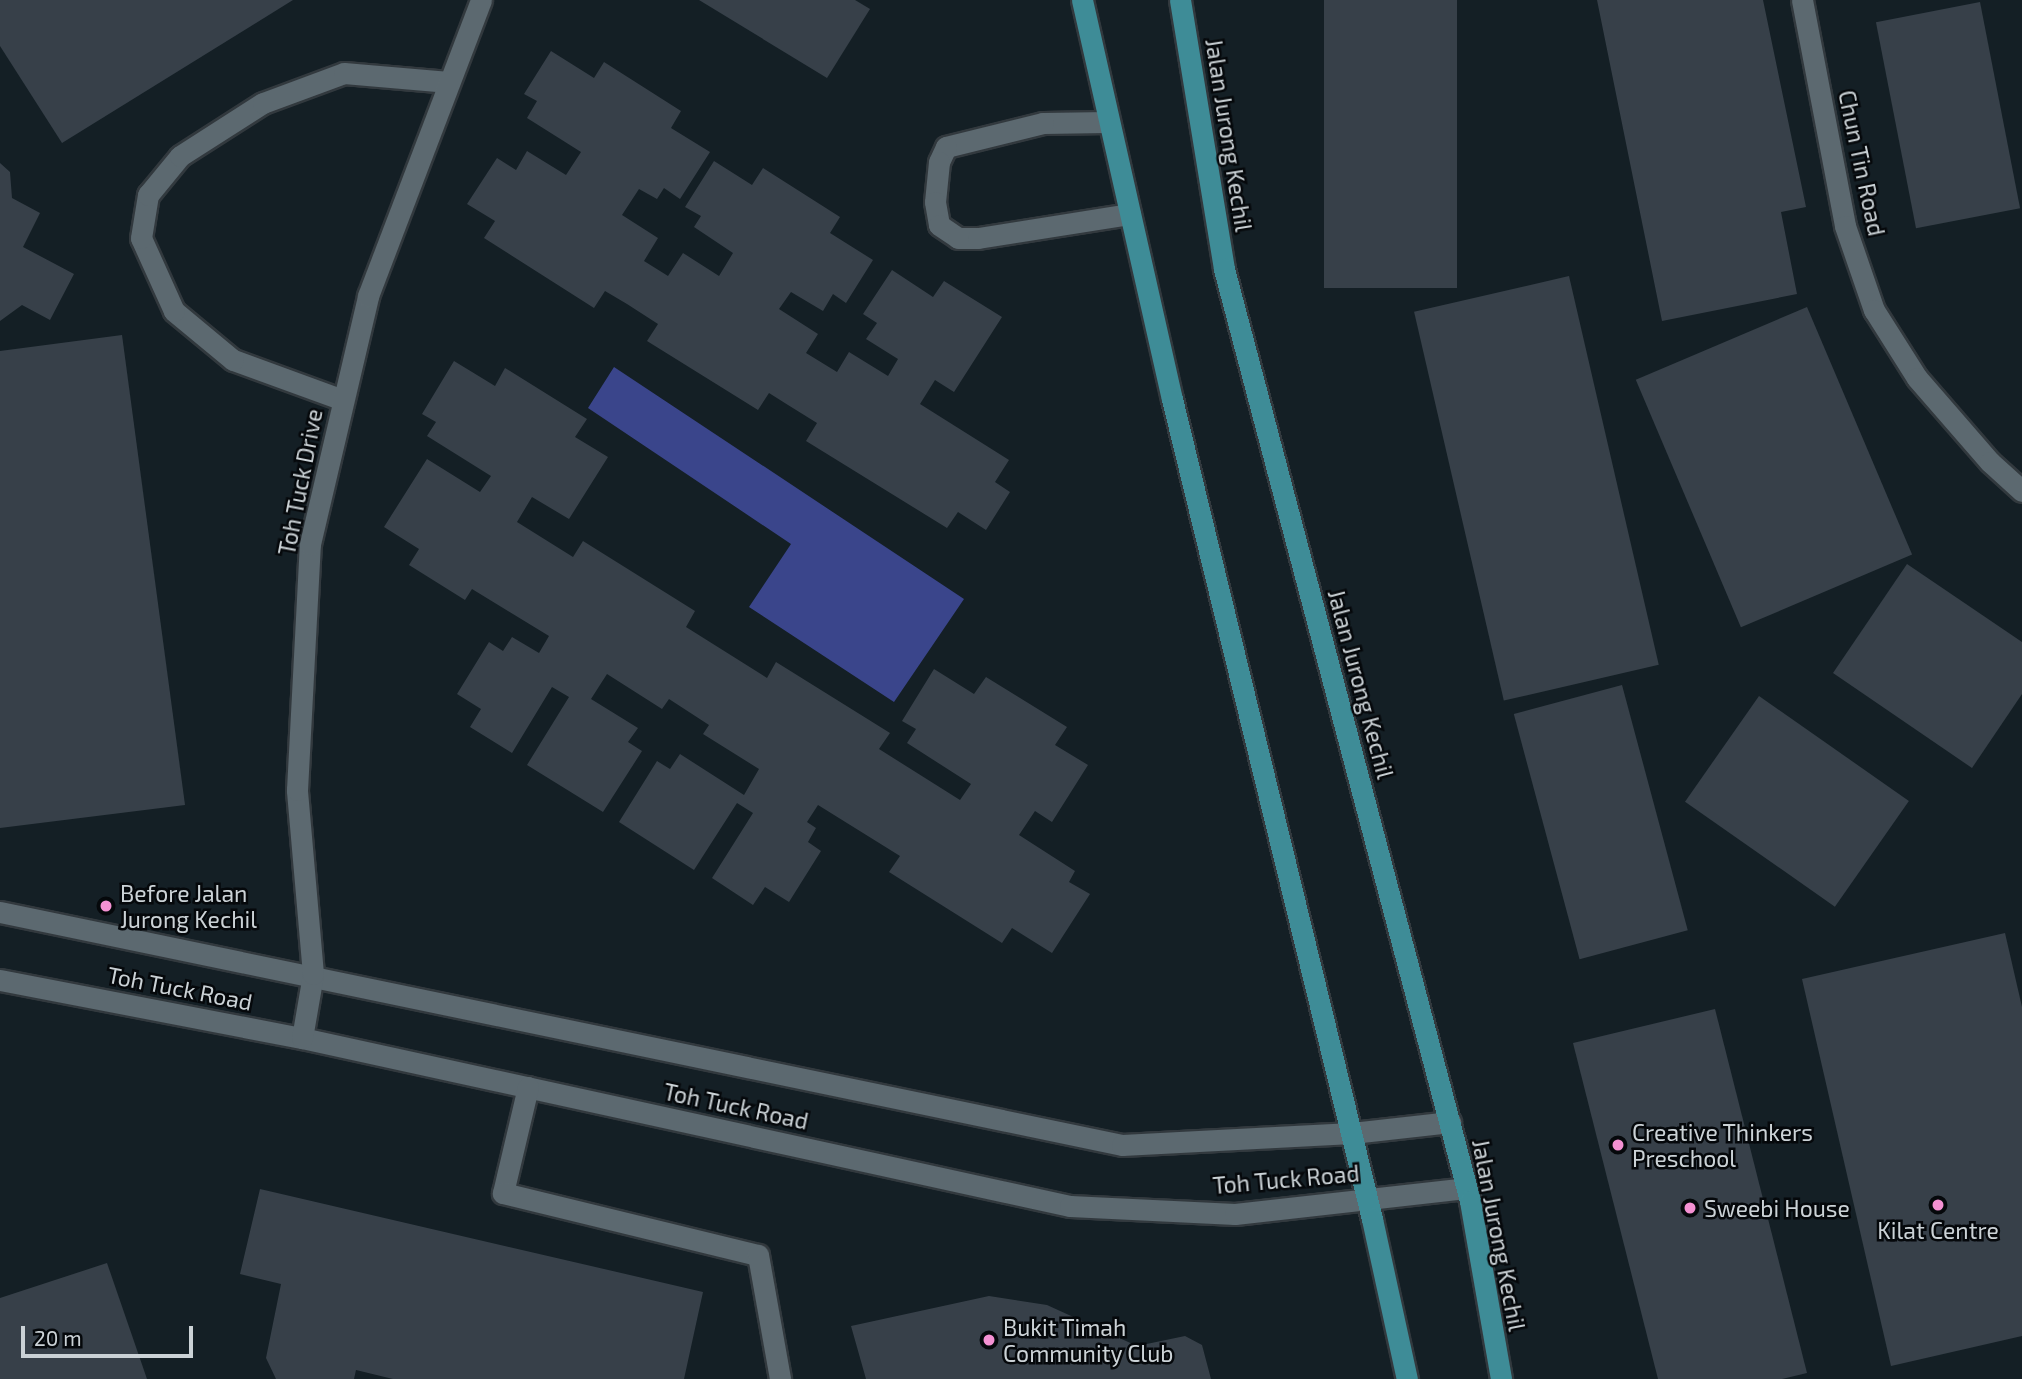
<!DOCTYPE html>
<html>
<head>
<meta charset="utf-8">
<style>
	body { margin:0 }
	#map { position:relative; width:2022px; height:1379px; overflow:hidden; background:#141f25; font-family:"Exo 2",sans-serif }
	div>[style] { position:absolute }
	.water>* { inset:0; background:#3a458b }
	.building>* { inset:0; background:#374049; transform-origin:0 0 }
	.roads { filter:drop-shadow(2px 0 #32393e) drop-shadow(-2px 0 #32393e) drop-shadow(0 2px #32393e) drop-shadow(0 -2px #32393e) }
	.minor>* { height:21px; margin:-10.5px; padding:0 10.5px; transform-origin:10.5px; border-radius:10.5px; background:#5c6970 }
	.major>* { height:21px; margin:-10.5px; padding:0 10.5px; transform-origin:10.5px; border-radius:10.5px; background:#3e8c97 }
	.dots>* { width:19px; height:19px; translate:-50% -50%; box-sizing:border-box; border:4px solid #05080b; border-radius:50% }
	span { translate:-50% -50%; white-space:nowrap; text-align:center; line-height:1.15; -webkit-text-stroke:5px #05080b; paint-order:stroke }
	.street-label { font-size:23px; color:#cbd2d6 }
	.poi-label { font-size:23px; color:#cbd2d6 }
	.left { translate:0 -50%; text-align:left }
	.scale { position:absolute; left:21px; top:1326px; width:172px; height:32px; box-sizing:border-box; border:4px solid #cbd2d6; border-top:0; padding-left:9px; font-size:21px; line-height:24px; white-space:nowrap; color:#cbd2d6; -webkit-text-stroke:5px #05080b; paint-order:stroke }
</style>
</head>
<body>
<div id="map">
	<div class="water">
		<div style="clip-path:polygon(614px 367px,964px 599px,894px 702px,749px 607px,791px 544px,588px 408px)"></div>
	</div>
	<div class="building">
		<div style="clip-path:polygon(0 0,293px 0,62px 143px,0 46px)"></div>
		<div style="clip-path:polygon(699px 0,855px 0,870px 9px,827px 78px)"></div>
		<div style="left:1324px;top:0;width:133px;height:288px"></div>
		<div style="clip-path:polygon(1597px 0,1763px 0,1806px 207px,1781px 212px,1797px 294px,1662px 321px)"></div>
		<div style="left:1980px;top:2px;width:210px;height:106px;rotate:79deg"></div>
		<div style="clip-path:polygon(551px 51px,594px 78px,604px 62px,681px 111px,671px 128px,710px 152px,680px 199px,664px 188px,657px 199px,639px 189px,622px 215px,658px 238px,644px 261px,668px 276px,683px 253px,719px 276px,733px 253px,694px 227px,701px 216px,685px 207px,714px 161px,752px 185px,763px 168px,840px 217px,830px 233px,873px 260px,846px 303px,833px 294px,823px 311px,791px 292px,779px 309px,818px 334px,806px 353px,837px 372px,849px 352px,888px 376px,898px 359px,866px 339px,877px 323px,863px 314px,892px 270px,933px 297px,944px 281px,1002px 317px,954px 392px,935px 380px,920px 404px,1009px 460px,995px 482px,1010px 492px,986px 530px,958px 512px,947px 528px,806px 441px,817px 423px,788px 405px,769px 393px,758px 410px,647px 341px,658px 324px,627px 304px,605px 291px,594px 308px,484px 238px,495px 221px,467px 204px,497px 158px,516px 170px,527px 151px,566px 175px,581px 152px,527px 118px,537px 101px,524px 94px)"></div>
		<div style="clip-path:polygon(0 163px,10px 172px,12px 198px,40px 213px,23px 247px,74px 274px,50px 320px,22px 305px,0 321px)"></div>
		<div style="left:1569px;top:276px;width:399px;height:159px;rotate:77deg"></div>
		<div style="left:1807px;top:307px;width:269px;height:186px;rotate:67deg"></div>
		<div style="clip-path:polygon(122px 335px,185px 805px,0 828px,0 351px)"></div>
		<div style="clip-path:polygon(454px 361px,495px 386px,505px 368px,587px 419px,575px 437px,608px 457px,569px 519px,532px 497px,517px 522px,573px 557px,583px 541px,695px 611px,686px 627px,767px 678px,776px 662px,890px 733px,879px 749px,960px 800px,971px 784px,907px 743px,916px 729px,902px 721px,934px 669px,974px 694px,986px 677px,1067px 727px,1055px 745px,1088px 765px,1052px 822px,1035px 811px,1019px 835px,1075px 871px,1069px 882px,1090px 894px,1052px 953px,1012px 928px,1002px 943px,889px 872px,900px 856px,818px 805px,807px 822px,816px 828px,808px 842px,821px 851px,789px 902px,765px 887px,753px 905px,712px 878px,753px 813px,737px 803px,694px 870px,619px 822px,657px 761px,670px 769px,680px 754px,744px 795px,759px 769px,703px 734px,709px 725px,669px 699px,662px 709px,607px 674px,591px 699px,638px 728px,628px 742px,642px 751px,603px 812px,527px 765px,569px 697px,552px 687px,512px 753px,470px 727px,481px 709px,457px 694px,489px 642px,503px 651px,512px 637px,539px 653px,549px 636px,472px 589px,465px 600px,409px 565px,419px 549px,384px 527px,427px 459px,480px 492px,491px 476px,427px 436px,436px 422px,422px 414px)"></div>
		<div style="clip-path:polygon(1907px 564px,2022px 642px,2022px 694px,1972px 768px,1833px 673px)"></div>
		<div style="left:1622px;top:685px;width:254px;height:112px;rotate:75deg"></div>
		<div style="left:1759px;top:696px;width:183px;height:129px;rotate:35deg"></div>
		<div style="clip-path:polygon(2005px 933px,2022px 1007px,2022px 1336px,1891px 1366px,1802px 979px)"></div>
		<div style="clip-path:polygon(1715px 1009px,1807px 1373px,1782px 1379px,1658px 1379px,1573px 1043px)"></div>
		<div style="clip-path:polygon(260px 1189px,703px 1292px,684px 1379px,393px 1379px,356px 1370px,354px 1379px,276px 1379px,266px 1358px,281px 1284px,240px 1274px)"></div>
		<div style="clip-path:polygon(107px 1263px,147px 1379px,0 1379px,0 1298px)"></div>
		<div style="clip-path:polygon(989px 1296px,1047px 1305px,1137px 1346px,1185px 1336px,1202px 1345px,1211px 1379px,866px 1379px,851px 1326px)"></div>
	</div>
	<div class="roads">
		<div class="minor">
			<div style="left:1802px;top:0;width:230px;rotate:79.2deg"></div>
			<div style="left:1845px;top:226px;width:89px;rotate:71deg"></div>
			<div style="left:1874px;top:310px;width:80px;rotate:57.7deg"></div>
			<div style="left:1917px;top:378px;width:111px;rotate:49deg"></div>
			<div style="left:1990px;top:462px;width:43px;rotate:42.2deg"></div>
			<div style="left:1107px;top:122px;width:64px;rotate:179.1deg"></div>
			<div style="left:1043px;top:123px;width:100px;rotate:166.1deg"></div>
			<div style="left:946px;top:147px;width:17px;rotate:115deg"></div>
			<div style="left:939px;top:162px;width:40px;rotate:95.7deg"></div>
			<div style="left:935px;top:202px;width:23px;rotate:80deg"></div>
			<div style="left:939px;top:225px;width:23px;rotate:34deg"></div>
			<div style="left:958px;top:238px;width:20px"></div>
			<div style="left:978px;top:238px;width:154px;rotate:-9deg"></div>
			<div style="left:343px;top:400px;width:117px;rotate:-160deg"></div>
			<div style="left:233px;top:360px;width:77px;rotate:-140.3deg"></div>
			<div style="left:174px;top:311px;width:80px;rotate:-114.3deg"></div>
			<div style="left:141px;top:238px;width:44px;rotate:-80.8deg"></div>
			<div style="left:148px;top:195px;width:50px;rotate:-50.6deg"></div>
			<div style="left:180px;top:156px;width:98px;rotate:-32.6deg"></div>
			<div style="left:263px;top:103px;width:86px;rotate:-20.3deg"></div>
			<div style="left:344px;top:73px;width:105px;rotate:4.9deg"></div>
			<div style="left:0;top:912px;width:1146px;rotate:11.73deg"></div>
			<div style="left:1122px;top:1145px;width:230px;rotate:-3deg"></div>
			<div style="left:1352px;top:1133px;width:99px;rotate:-6.4deg"></div>
			<div style="left:0;top:980px;width:308px;rotate:10.9deg"></div>
			<div style="left:302px;top:1038px;width:786px;rotate:12.34deg"></div>
			<div style="left:1070px;top:1206px;width:165px;rotate:2.8deg"></div>
			<div style="left:1235px;top:1214px;width:232px;rotate:-6.4deg"></div>
			<div style="left:302px;top:1038px;width:65px;rotate:-80.2deg"></div>
			<div style="left:313px;top:974px;width:185px;rotate:-95deg"></div>
			<div style="left:297px;top:790px;width:246px;rotate:-87deg"></div>
			<div style="left:310px;top:544px;width:255px;rotate:-76.8deg"></div>
			<div style="left:368px;top:296px;width:317px;rotate:-69.1deg"></div>
			<div style="left:528px;top:1087px;width:109px;rotate:103.3deg"></div>
			<div style="left:503px;top:1193px;width:262px;rotate:13.7deg"></div>
			<div style="left:758px;top:1255px;width:126px;rotate:79.9deg"></div>
		</div>
		<div class="major">
			<div style="left:1082px;top:0;width:409px;rotate:77.3deg"></div>
			<div style="left:1172px;top:399px;width:844px;rotate:76.29deg"></div>
			<div style="left:1372px;top:1219px;width:164px;rotate:77.7deg"></div>
			<div style="left:1180px;top:0;width:273px;rotate:80.7deg"></div>
			<div style="left:1224px;top:269px;width:964px;rotate:75.21deg"></div>
			<div style="left:1470px;top:1201px;width:181px;rotate:80.1deg"></div>
		</div>
	</div>
	<div class="dots">
		<div style="left:106px;top:906px;background:#f491d3"></div>
		<div style="left:1618px;top:1145px;background:#f491d3"></div>
		<div style="left:1938px;top:1205px;background:#f491d3"></div>
		<div style="left:1690px;top:1208px;background:#f491d3"></div>
		<div style="left:989px;top:1340px;background:#f491d3"></div>
	</div>
	<div class="street-label">
		<span style="left:1229px;top:135px;rotate:81deg">Jalan Jurong Kechil</span>
		<span style="left:1862px;top:163px;rotate:78deg">Chun Tin Road</span>
		<span style="left:300px;top:482px;rotate:-79deg">Toh Tuck Drive</span>
		<span style="left:1361px;top:684px;rotate:75deg">Jalan Jurong Kechil</span>
		<span style="left:180px;top:988px;rotate:11deg">Toh Tuck Road</span>
		<span style="left:736px;top:1106px;rotate:12deg">Toh Tuck Road</span>
		<span style="left:1286px;top:1179px;rotate:-5deg">Toh Tuck Road</span>
		<span style="left:1499px;top:1235px;rotate:79deg">Jalan Jurong Kechil</span>
	</div>
	<div class="poi-label">
		<span class="left" style="left:120px;top:906px">Before Jalan<br>Jurong Kechil</span>
		<span class="left" style="left:1632px;top:1145px">Creative Thinkers<br>Preschool</span>
		<span class="left" style="left:1704px;top:1208px">Sweebi House</span>
		<span style="left:1938px;top:1230px">Kilat Centre</span>
		<span class="left" style="left:1003px;top:1340px">Bukit Timah<br>Community Club</span>
	</div>
	<div class="scale">20 m</div>
</div>
</body>
</html>
